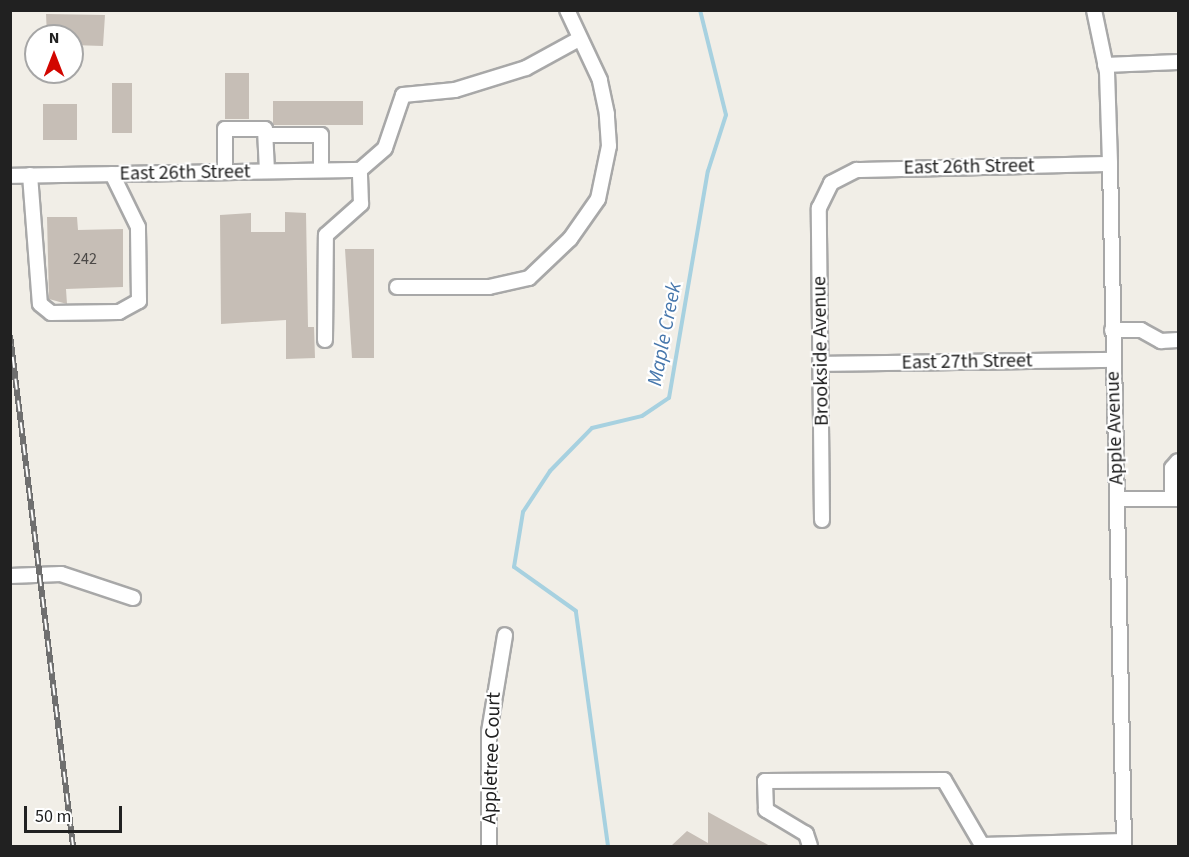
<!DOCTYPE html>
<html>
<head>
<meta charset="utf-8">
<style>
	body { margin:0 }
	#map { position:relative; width:1189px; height:857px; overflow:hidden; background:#f1eee7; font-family:"Source Sans 3",sans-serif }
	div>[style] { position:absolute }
	.stream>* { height:4px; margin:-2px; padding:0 2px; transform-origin:2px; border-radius:2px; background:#a7d1e0 }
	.building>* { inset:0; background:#c6beb6; transform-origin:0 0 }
	.roads { filter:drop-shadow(2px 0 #a8a8a8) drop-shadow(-2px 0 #a8a8a8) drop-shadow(0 2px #a8a8a8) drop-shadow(0 -2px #a8a8a8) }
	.minor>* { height:14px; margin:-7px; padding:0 7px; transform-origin:7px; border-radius:7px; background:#fff }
	.rail>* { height:6px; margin-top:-3px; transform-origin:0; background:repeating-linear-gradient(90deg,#fff 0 11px,#6f6f6f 0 22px); box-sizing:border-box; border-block:2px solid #6f6f6f }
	span { translate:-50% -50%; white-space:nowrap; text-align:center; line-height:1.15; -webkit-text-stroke:4.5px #fff; paint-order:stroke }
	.number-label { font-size:16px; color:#4a4846 }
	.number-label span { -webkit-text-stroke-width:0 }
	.street-label { font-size:20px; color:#212121 }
	.water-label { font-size:21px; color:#4777ac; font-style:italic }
	.frame { position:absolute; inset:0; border:12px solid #212121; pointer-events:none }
	.north { position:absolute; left:24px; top:24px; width:60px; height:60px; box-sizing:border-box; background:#fff; border:2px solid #a6a6a6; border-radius:50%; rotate:0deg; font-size:16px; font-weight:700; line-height:24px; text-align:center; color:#212121 }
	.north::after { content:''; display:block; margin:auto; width:21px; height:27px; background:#d20600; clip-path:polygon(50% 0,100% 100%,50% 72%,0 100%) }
	.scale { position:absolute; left:24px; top:806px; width:98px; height:27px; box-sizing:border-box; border:3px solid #212121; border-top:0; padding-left:8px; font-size:18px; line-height:21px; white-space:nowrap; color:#212121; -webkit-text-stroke:4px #fff; paint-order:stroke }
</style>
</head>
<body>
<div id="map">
	<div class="stream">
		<div style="left:608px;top:846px;width:237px;rotate:-97.8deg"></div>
		<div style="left:576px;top:611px;width:76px;rotate:-144.6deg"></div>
		<div style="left:514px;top:567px;width:56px;rotate:-80.7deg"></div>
		<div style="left:523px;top:512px;width:49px;rotate:-56.6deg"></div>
		<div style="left:550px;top:471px;width:60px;rotate:-45.7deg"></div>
		<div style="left:592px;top:428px;width:51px;rotate:-13.5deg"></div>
		<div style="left:642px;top:416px;width:32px;rotate:-34deg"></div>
		<div style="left:669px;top:398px;width:230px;rotate:-80.3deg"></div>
		<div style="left:708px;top:171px;width:59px;rotate:-72.2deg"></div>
		<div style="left:726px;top:115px;width:108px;rotate:-103.9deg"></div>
	</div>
	<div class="building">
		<div style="clip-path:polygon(46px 14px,105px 15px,103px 46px,72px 45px,72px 36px,47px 36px)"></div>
		<div style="left:225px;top:73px;width:24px;height:46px"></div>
		<div style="left:112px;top:83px;width:20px;height:50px"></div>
		<div style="left:363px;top:101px;width:24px;height:90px;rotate:90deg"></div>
		<div style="left:43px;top:104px;width:34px;height:36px"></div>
		<div style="clip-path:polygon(285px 212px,306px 213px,308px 327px,314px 327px,315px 358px,286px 359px,286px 320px,221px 324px,220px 215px,251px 213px,251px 232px,285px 232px)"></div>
		<div style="clip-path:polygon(47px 217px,77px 217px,78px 230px,123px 229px,123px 287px,66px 289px,67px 304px,49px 299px)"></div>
		<div style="clip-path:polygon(345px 249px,374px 249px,374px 358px,352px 358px)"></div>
		<div style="clip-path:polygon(708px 812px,770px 846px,671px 846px,687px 831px,708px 843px)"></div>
	</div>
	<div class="roads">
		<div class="minor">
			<div style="left:1094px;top:10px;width:63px;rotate:78.2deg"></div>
			<div style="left:1107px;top:72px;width:92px;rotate:88.1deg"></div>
			<div style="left:1110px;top:164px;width:682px;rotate:88.82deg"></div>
			<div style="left:1105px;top:65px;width:73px;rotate:-2.4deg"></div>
			<div style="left:266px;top:135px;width:55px"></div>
			<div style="left:321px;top:135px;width:35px;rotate:90deg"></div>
			<div style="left:360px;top:170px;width:33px;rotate:-41deg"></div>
			<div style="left:385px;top:148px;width:56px;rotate:-71.2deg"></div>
			<div style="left:403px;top:95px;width:52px;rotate:-5.5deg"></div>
			<div style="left:455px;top:90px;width:74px;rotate:-17.2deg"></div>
			<div style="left:526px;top:68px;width:60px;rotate:-28.7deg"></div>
			<div style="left:225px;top:172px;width:43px;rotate:-90deg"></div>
			<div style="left:225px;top:129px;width:40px"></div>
			<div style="left:265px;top:129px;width:42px;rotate:87.3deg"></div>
			<div style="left:30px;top:175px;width:129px;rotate:85.6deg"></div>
			<div style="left:40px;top:304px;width:14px;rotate:39deg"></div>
			<div style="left:51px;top:313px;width:68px;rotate:-0.8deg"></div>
			<div style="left:119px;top:312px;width:23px;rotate:-29deg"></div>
			<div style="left:139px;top:301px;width:74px;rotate:-90.8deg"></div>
			<div style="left:138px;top:227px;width:59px;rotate:-116.1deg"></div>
			<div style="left:10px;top:176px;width:350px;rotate:-1deg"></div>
			<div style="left:397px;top:287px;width:92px"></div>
			<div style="left:489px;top:287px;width:41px;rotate:-12.7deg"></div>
			<div style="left:529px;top:278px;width:57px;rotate:-43.6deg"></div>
			<div style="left:570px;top:239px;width:49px;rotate:-55deg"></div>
			<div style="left:598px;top:199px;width:54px;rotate:-78.3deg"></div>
			<div style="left:609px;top:146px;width:32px;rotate:-94deg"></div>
			<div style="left:607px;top:114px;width:35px;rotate:-102deg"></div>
			<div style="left:600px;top:80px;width:77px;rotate:-115.2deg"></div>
			<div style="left:1112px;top:330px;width:29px"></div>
			<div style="left:1141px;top:330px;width:23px;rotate:29deg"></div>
			<div style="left:1161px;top:341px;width:17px;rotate:-3deg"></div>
			<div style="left:325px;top:340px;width:105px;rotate:-89.5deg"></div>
			<div style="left:326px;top:235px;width:47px;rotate:-41.5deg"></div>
			<div style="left:361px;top:204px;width:34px;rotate:-92deg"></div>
			<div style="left:822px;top:364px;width:290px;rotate:-0.8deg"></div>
			<div style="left:1118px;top:499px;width:60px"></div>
			<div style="left:1172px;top:499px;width:31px;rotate:-90deg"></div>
			<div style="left:1172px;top:468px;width:9px;rotate:-49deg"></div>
			<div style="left:822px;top:520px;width:312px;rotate:-90.6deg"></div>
			<div style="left:819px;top:208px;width:28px;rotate:-64deg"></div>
			<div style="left:831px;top:183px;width:29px;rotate:-27deg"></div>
			<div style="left:857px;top:170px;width:253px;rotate:-1.4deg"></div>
			<div style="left:10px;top:576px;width:51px;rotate:-2.2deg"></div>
			<div style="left:61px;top:574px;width:76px;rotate:18.4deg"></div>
			<div style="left:489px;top:846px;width:114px;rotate:-90deg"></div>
			<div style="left:489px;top:732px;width:98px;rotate:-80.6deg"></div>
			<div style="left:810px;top:846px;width:13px;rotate:-108deg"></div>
			<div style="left:806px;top:834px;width:47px;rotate:-149deg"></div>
			<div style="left:766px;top:810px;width:29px;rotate:-92deg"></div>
			<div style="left:765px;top:781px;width:179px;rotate:-0.3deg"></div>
			<div style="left:944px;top:780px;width:75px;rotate:59.7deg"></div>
			<div style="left:982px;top:845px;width:142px;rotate:-1.6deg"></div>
		</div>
	</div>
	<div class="rail">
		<div style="left:10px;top:335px;width:515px;rotate:82.97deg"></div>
	</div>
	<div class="number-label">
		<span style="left:85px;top:259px">242</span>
	</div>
	<div class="street-label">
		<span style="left:969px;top:167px;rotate:-1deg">East 26th Street</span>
		<span style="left:185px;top:173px;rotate:-1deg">East 26th Street</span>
		<span style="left:821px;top:351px;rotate:-91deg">Brookside Avenue</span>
		<span style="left:967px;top:362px;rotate:-1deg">East 27th Street</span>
		<span style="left:1115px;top:428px;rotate:-92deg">Apple Avenue</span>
		<span style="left:492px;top:758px;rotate:-88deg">Appletree Court</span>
	</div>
	<div class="water-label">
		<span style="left:664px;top:334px;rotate:-79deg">Maple Creek</span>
	</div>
	<div class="frame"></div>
	<div class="north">N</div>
	<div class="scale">50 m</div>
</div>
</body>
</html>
